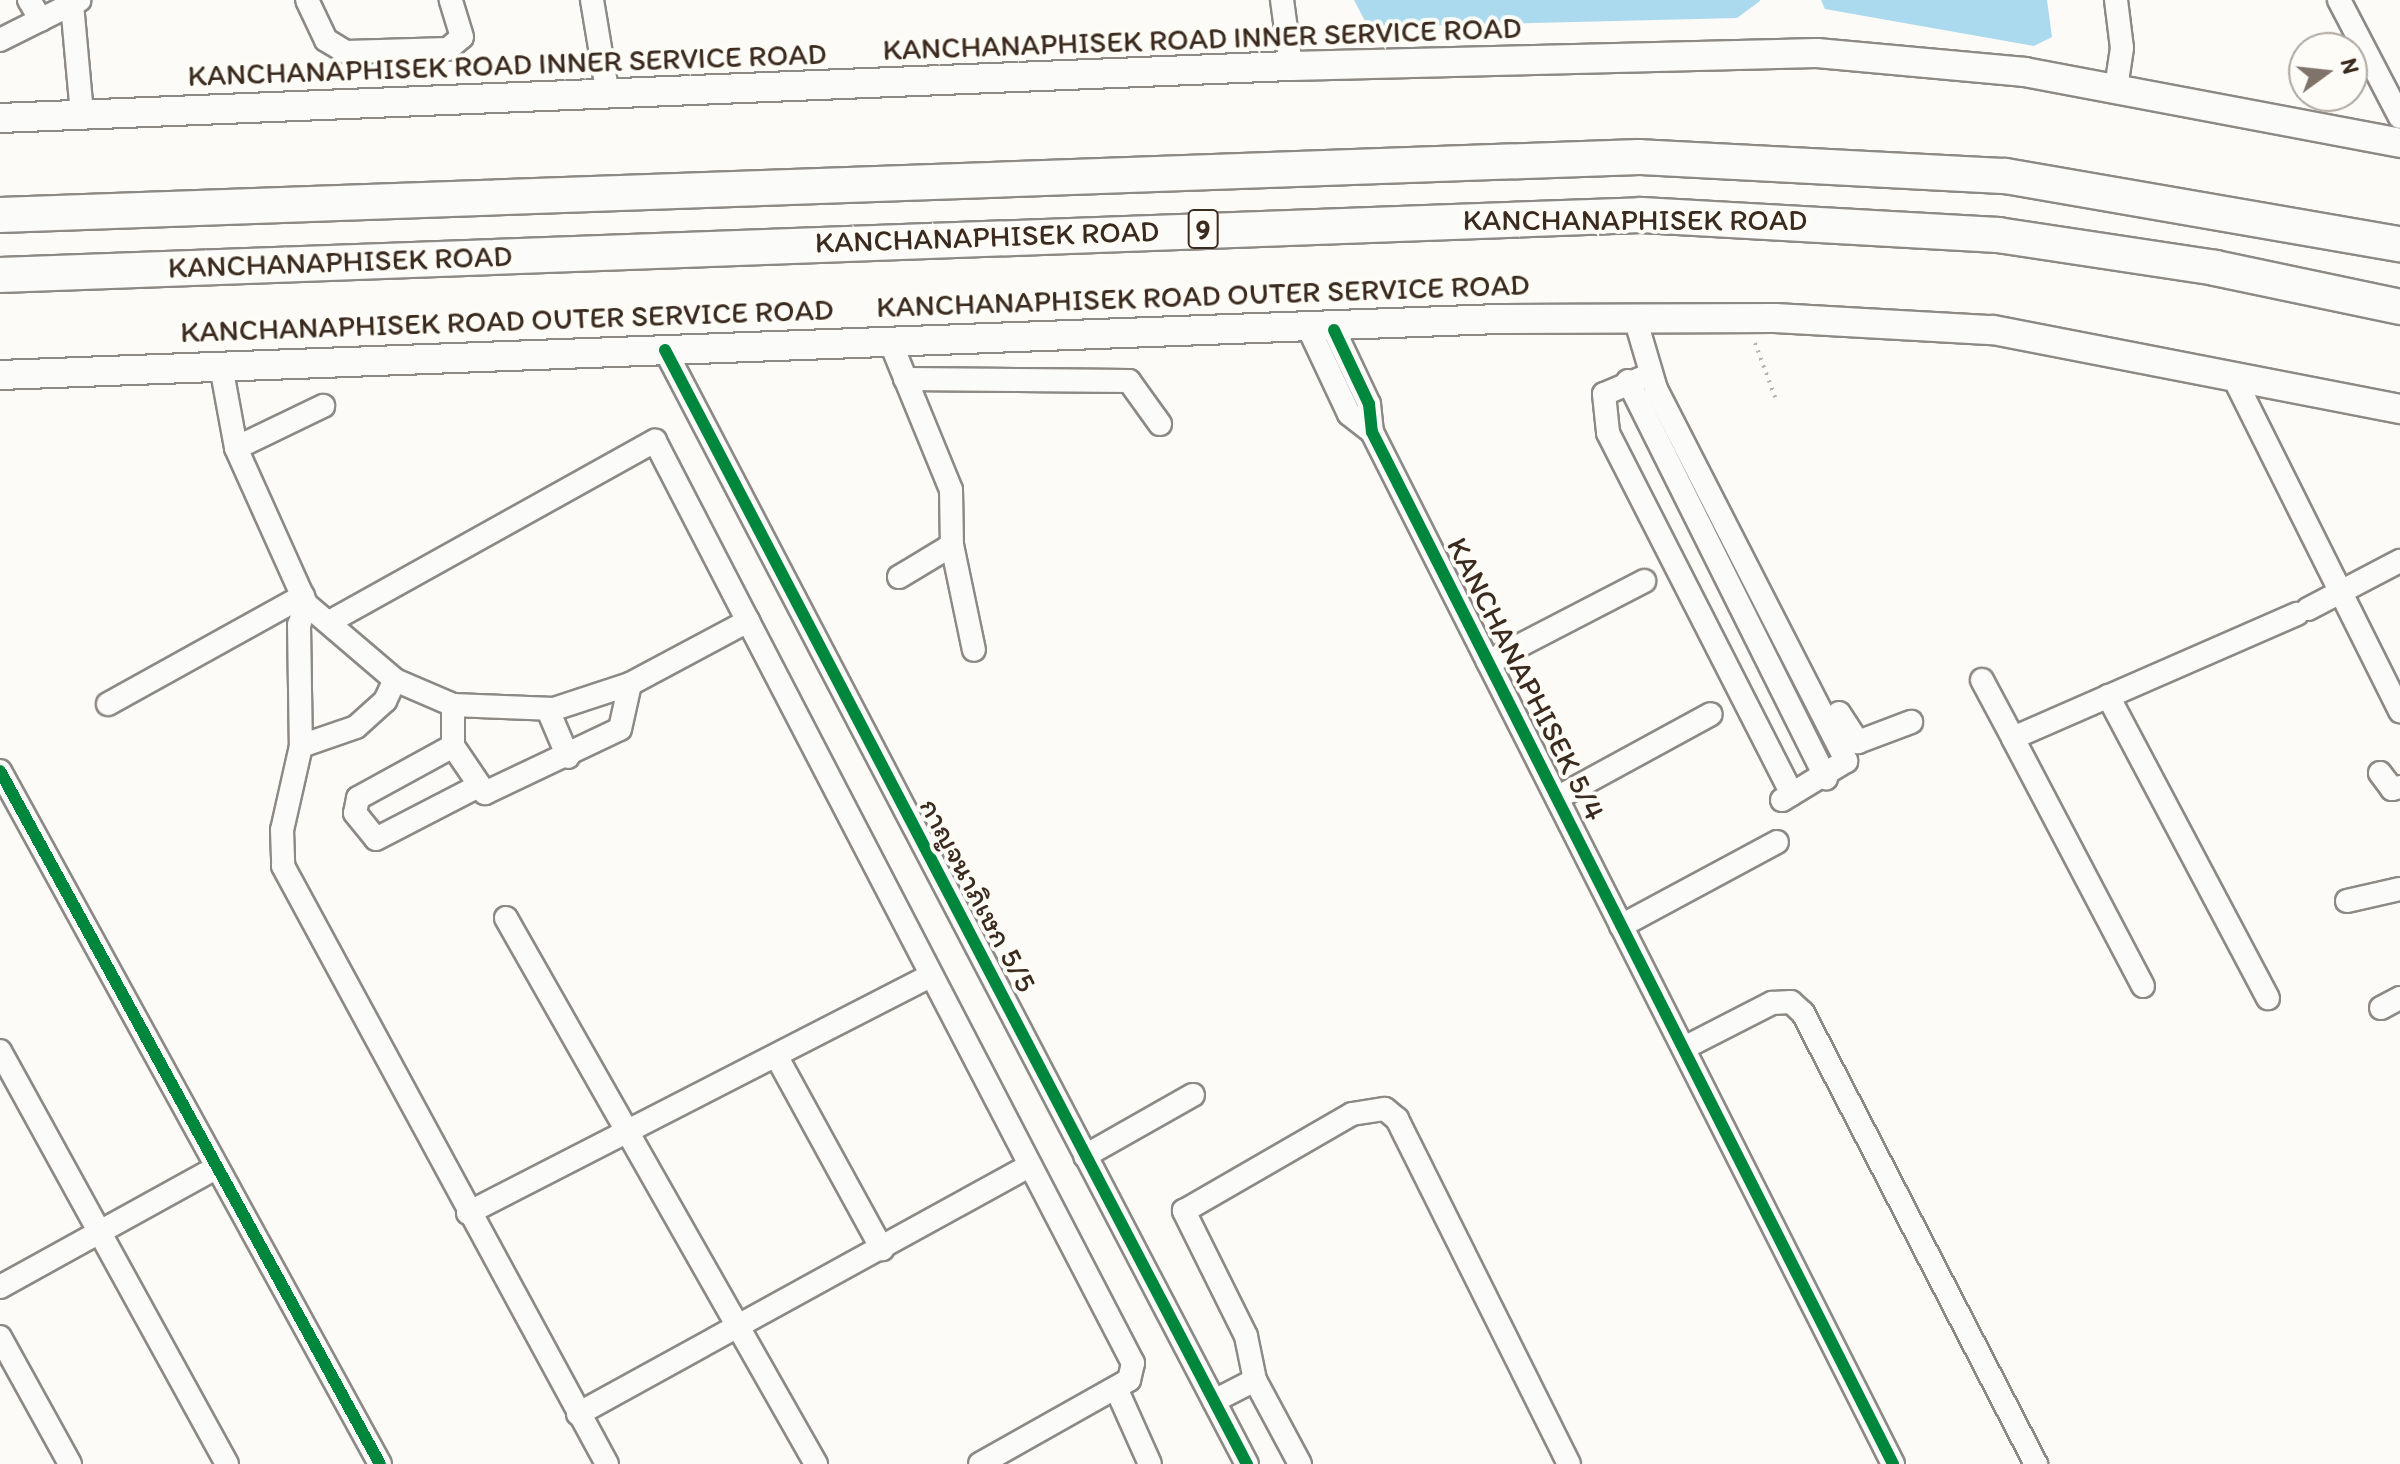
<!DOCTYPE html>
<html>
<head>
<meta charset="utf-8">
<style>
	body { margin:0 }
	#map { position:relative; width:2400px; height:1464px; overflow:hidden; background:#fcfbf8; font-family:Itim,"Playpen Sans Thai",sans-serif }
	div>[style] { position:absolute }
	.water>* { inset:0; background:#abd9ee }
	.path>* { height:4px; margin-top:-2px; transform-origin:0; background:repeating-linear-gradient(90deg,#b6b4b1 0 2px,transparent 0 8px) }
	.roads { filter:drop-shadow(2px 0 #8d8985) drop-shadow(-2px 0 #8d8985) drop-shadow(0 2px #8d8985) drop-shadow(0 -2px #8d8985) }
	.minor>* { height:22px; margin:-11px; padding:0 11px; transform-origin:11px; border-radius:11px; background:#fbfbf9 }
	.major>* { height:28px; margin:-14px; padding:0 14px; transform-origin:14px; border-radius:14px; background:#fbfbf9 }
	.highway>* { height:34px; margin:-17px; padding:0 17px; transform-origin:17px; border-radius:17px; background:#fbfbf9 }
	.cycleway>* { height:12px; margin:-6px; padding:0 6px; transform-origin:6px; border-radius:6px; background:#00873e }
	span { translate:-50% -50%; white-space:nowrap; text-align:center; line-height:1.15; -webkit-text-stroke:8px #fdfcf7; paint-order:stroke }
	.shield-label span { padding:2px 6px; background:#fdfcf7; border:2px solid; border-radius:6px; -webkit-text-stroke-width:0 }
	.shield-label { font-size:28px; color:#3b2a1e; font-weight:700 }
	.street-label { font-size:30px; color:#3b2a1e }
	.north { position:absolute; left:2288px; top:32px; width:80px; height:80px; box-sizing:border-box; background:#fdfcf7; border:2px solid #afa8a0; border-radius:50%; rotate:75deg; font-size:22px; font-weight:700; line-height:32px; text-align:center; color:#3b2a1e }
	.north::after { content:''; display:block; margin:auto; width:28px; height:36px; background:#7f736a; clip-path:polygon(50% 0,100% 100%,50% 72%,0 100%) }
</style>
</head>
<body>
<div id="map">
	<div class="water">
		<div style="clip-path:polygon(1354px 0,1760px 0,1760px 1px,1737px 18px,1368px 27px)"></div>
		<div style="clip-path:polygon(1821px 0,2047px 0,2052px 37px,2034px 46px,1825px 9px)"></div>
	</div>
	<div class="path">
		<div style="left:1755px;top:343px;width:58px;rotate:69.7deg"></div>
	</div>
	<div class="roads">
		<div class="minor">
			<div style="left:29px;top:0;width:23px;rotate:59deg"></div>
			<div style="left:307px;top:0;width:44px;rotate:64.6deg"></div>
			<div style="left:326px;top:40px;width:23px;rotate:31deg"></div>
			<div style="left:346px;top:52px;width:102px;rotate:-1.7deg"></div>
			<div style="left:448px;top:49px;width:18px;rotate:-41deg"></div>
			<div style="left:462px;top:37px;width:39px;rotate:-107deg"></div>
			<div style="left:592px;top:0;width:97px;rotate:80.5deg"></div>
			<div style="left:1282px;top:0;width:67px;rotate:82.2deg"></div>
			<div style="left:2116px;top:0;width:48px;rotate:82.9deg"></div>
			<div style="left:2122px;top:48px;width:40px;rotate:98.5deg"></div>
			<div style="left:2339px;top:0;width:132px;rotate:62.5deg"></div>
			<div style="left:72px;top:4px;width:109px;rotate:84.8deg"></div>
			<div style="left:0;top:40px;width:89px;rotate:-26.6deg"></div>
			<div style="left:1635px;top:318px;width:74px;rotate:73.5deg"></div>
			<div style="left:1656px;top:389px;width:418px;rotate:62.9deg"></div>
			<div style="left:1846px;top:761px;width:75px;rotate:148.6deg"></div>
			<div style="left:1334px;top:330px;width:82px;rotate:64.7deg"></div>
			<div style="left:1369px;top:404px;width:28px;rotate:84deg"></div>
			<div style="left:1372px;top:432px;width:1156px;rotate:63.21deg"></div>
			<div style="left:1310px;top:331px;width:92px;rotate:64.8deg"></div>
			<div style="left:1349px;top:414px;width:29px;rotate:38deg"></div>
			<div style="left:890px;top:341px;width:161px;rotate:67.7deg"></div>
			<div style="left:951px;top:490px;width:55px;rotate:89deg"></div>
			<div style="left:952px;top:545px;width:107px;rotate:78.2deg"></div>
			<div style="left:665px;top:350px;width:1257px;rotate:62.42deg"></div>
			<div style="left:221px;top:366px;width:83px;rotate:79.6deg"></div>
			<div style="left:236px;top:448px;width:171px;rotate:65.8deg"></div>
			<div style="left:306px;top:604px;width:117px;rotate:40.5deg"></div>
			<div style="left:395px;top:680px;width:63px;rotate:23.3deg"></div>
			<div style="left:453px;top:705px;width:101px;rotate:2.3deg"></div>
			<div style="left:554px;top:709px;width:80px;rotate:-18.2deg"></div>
			<div style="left:630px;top:684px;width:134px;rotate:-28.1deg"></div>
			<div style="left:748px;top:621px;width:836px;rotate:62.58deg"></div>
			<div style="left:1133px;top:1363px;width:17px;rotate:103deg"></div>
			<div style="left:1129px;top:1380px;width:171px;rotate:150.6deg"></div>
			<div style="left:1651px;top:374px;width:51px;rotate:156.9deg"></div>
			<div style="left:1604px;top:394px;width:39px;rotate:84deg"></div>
			<div style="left:1608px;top:433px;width:405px;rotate:63deg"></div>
			<div style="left:2232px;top:374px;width:377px;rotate:63.5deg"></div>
			<div style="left:905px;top:379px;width:224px;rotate:0.5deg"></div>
			<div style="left:1129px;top:381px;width:53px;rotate:54.2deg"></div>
			<div style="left:1628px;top:381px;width:444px;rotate:63.5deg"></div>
			<div style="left:236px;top:448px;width:97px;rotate:-25.8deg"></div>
			<div style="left:899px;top:577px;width:62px;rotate:-31.1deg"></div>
			<div style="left:306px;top:604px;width:22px;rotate:108deg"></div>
			<div style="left:299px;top:625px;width:121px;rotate:89.1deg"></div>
			<div style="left:301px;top:746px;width:86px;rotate:102.7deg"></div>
			<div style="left:282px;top:830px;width:36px;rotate:88deg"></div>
			<div style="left:283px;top:866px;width:680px;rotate:61.55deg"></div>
			<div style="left:2308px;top:609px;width:104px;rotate:-27.6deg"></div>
			<div style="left:331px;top:621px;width:371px;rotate:-29.1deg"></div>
			<div style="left:655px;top:441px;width:203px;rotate:62.7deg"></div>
			<div style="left:1488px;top:662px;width:176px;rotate:-27.4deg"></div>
			<div style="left:1982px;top:680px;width:66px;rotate:61.9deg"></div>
			<div style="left:2108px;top:696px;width:342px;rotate:62.1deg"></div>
			<div style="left:108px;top:704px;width:223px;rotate:-29deg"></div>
			<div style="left:453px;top:705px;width:41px;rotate:90deg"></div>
			<div style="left:453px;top:746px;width:57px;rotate:55.8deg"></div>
			<div style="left:485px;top:793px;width:149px;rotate:-25.4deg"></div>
			<div style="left:620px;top:729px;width:46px;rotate:-77.5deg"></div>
			<div style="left:548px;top:710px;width:51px;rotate:66.9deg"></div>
			<div style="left:1839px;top:713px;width:35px;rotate:57deg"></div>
			<div style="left:1858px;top:742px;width:57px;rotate:-20.7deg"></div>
			<div style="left:301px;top:746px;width:58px;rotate:-19.1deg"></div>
			<div style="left:356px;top:727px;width:39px;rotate:-42deg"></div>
			<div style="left:385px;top:701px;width:23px;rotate:-65deg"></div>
			<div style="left:453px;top:746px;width:108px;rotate:151.3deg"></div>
			<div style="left:358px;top:798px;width:15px;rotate:101deg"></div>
			<div style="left:355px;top:813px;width:33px;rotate:51deg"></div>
			<div style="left:376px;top:839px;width:111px;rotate:-27.3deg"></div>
			<div style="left:0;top:771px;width:790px;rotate:61.26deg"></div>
			<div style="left:2380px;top:773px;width:20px;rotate:53deg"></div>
			<div style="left:2392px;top:789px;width:8px;rotate:-14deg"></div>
			<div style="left:1557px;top:798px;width:175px;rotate:-28.6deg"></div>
			<div style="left:2347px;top:901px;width:54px;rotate:-12.8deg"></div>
			<div style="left:506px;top:918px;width:628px;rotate:60.41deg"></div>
			<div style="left:1621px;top:926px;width:177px;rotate:-28.3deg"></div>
			<div style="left:2143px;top:986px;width:280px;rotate:-117.7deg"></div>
			<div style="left:2013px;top:738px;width:310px;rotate:-23.6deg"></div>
			<div style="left:2381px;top:1008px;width:21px;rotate:-28deg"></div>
			<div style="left:1684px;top:1048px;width:99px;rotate:-27.1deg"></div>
			<div style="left:1772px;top:1003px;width:19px;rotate:-3deg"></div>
			<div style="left:1791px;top:1002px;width:16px;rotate:43deg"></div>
			<div style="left:1803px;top:1013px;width:508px;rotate:62.68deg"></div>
			<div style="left:0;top:1051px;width:471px;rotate:61.2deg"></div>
			<div style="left:778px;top:1059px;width:217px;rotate:61.3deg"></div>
			<div style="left:1085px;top:1156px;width:124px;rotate:-29.5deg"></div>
			<div style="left:468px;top:1213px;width:519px;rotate:-27.16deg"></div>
			<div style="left:0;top:1287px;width:244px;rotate:-28.9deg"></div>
			<div style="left:0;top:1337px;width:145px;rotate:61.1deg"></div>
			<div style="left:1255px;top:1380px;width:45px;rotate:-101.6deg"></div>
			<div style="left:1246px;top:1336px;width:140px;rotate:-116.4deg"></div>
			<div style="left:1184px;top:1211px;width:194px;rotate:-30deg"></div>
			<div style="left:1352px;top:1114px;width:33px;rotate:-9deg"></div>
			<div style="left:1385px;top:1109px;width:16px;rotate:40deg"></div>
			<div style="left:1397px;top:1119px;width:385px;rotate:63.5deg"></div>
			<div style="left:1116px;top:1388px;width:83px;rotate:65.9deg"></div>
			<div style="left:1214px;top:1401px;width:46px;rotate:-27.1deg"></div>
			<div style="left:1255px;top:1380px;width:95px;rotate:61.8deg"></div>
			<div style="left:578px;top:1414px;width:515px;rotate:-28.81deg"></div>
		</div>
		<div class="major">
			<div style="left:0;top:118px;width:1292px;rotate:-2.31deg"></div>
			<div style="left:1291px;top:66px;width:526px;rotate:-1.42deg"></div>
			<div style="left:1817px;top:53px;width:209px;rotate:5.2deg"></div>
			<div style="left:2025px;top:72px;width:382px;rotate:10.7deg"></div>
			<div style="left:0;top:375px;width:1503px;rotate:-2.14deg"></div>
			<div style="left:1502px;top:319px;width:273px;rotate:-0.2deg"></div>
			<div style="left:1775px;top:318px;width:218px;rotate:3.2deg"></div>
			<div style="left:1993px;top:330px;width:415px;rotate:11deg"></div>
		</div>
		<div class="highway">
			<div style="left:0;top:215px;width:1640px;rotate:-2.03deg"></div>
			<div style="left:1639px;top:157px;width:366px;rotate:3deg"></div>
			<div style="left:2005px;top:176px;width:401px;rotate:9.8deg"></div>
			<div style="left:0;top:275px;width:1642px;rotate:-2.09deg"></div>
			<div style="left:1641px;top:215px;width:358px;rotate:3.2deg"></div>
			<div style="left:1998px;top:235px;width:219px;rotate:8.6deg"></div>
			<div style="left:2215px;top:268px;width:189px;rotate:11.9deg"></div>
		</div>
	</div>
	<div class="cycleway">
		<div style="left:1334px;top:330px;width:82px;rotate:64.7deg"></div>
		<div style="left:1369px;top:404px;width:28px;rotate:84deg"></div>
		<div style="left:1372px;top:432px;width:1156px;rotate:63.21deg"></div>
		<div style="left:665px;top:350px;width:1257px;rotate:62.42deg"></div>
		<div style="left:0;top:771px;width:790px;rotate:61.26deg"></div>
	</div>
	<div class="shield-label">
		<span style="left:1203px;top:229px">9</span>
	</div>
	<div class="street-label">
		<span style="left:1202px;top:39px;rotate:-2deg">KANCHANAPHISEK ROAD INNER SERVICE ROAD</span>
		<span style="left:507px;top:65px;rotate:-2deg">KANCHANAPHISEK ROAD INNER SERVICE ROAD</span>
		<span style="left:1635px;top:220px">KANCHANAPHISEK ROAD</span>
		<span style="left:987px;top:237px;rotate:-2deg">KANCHANAPHISEK ROAD</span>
		<span style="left:340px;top:262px;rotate:-2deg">KANCHANAPHISEK ROAD</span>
		<span style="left:1203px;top:296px;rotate:-2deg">KANCHANAPHISEK ROAD OUTER SERVICE ROAD</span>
		<span style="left:507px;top:321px;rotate:-2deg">KANCHANAPHISEK ROAD OUTER SERVICE ROAD</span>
		<span style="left:1526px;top:679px;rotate:63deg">KANCHANAPHISEK 5/4</span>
		<span style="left:978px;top:895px;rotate:62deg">กาญจนาภิเษก 5/5</span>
	</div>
	<div class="north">N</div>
</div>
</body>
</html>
